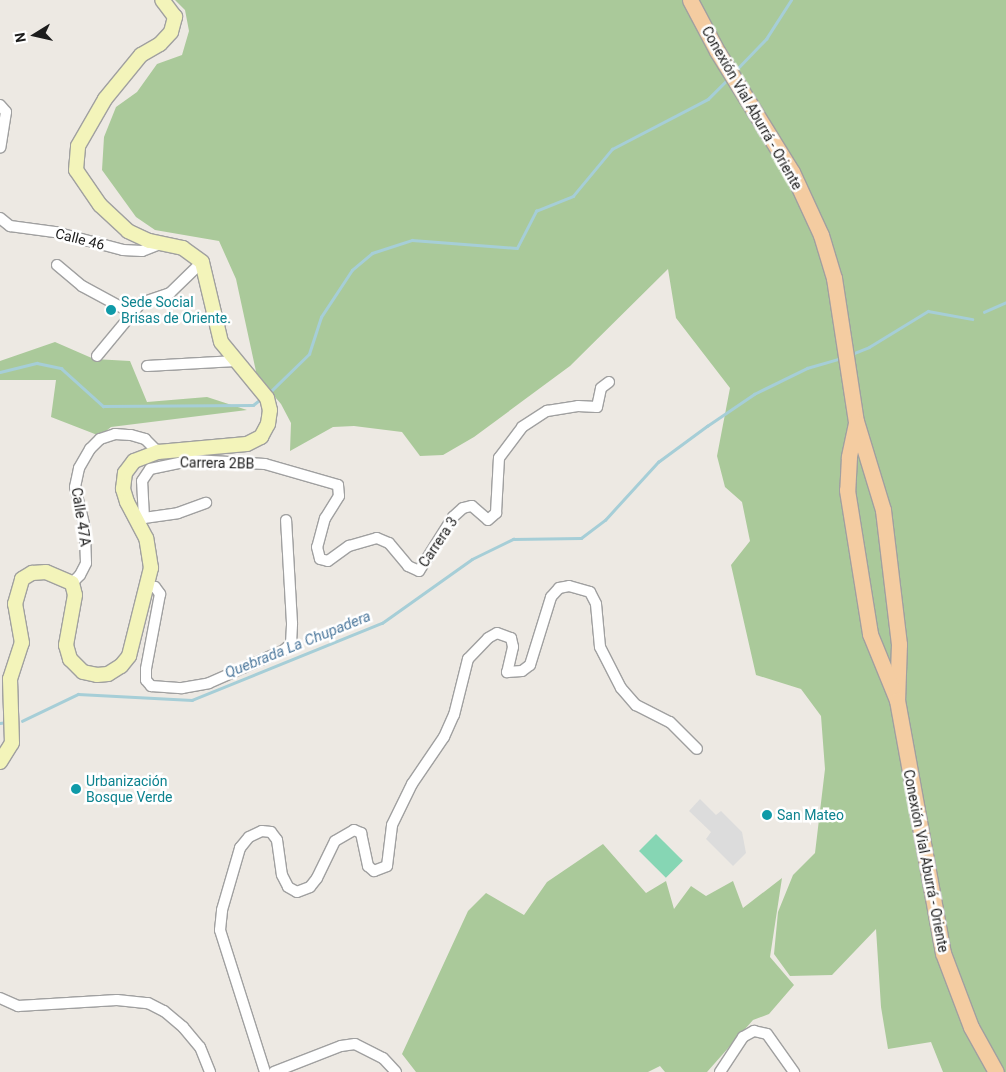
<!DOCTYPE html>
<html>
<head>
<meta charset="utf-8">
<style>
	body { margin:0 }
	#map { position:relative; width:1006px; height:1072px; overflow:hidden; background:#ede9e3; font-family:Roboto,sans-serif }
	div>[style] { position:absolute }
	.forest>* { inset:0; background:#aac99a }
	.pitch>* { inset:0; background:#86d6b4; transform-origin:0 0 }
	.parking>* { inset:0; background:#dcdcdc }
	.stream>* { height:2.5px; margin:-1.25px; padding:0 1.25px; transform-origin:1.25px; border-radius:1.25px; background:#a6ced7 }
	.roads { filter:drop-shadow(1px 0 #a0a0a0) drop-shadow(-1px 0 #a0a0a0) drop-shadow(0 1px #a0a0a0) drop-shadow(0 -1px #a0a0a0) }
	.street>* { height:10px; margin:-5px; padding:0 5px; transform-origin:5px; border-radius:5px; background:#fff }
	.secondary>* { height:14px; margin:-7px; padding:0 7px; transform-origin:7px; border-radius:7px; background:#f3f4ba }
	.primary>* { height:15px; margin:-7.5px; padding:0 7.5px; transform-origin:7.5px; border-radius:7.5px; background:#f4cca1 }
	.dots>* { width:14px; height:14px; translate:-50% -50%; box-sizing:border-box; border:2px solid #fff; border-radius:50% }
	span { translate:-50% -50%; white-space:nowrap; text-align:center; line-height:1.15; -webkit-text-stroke:5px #fff; paint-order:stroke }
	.street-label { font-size:14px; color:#1c1c1c }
	.culture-label { font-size:14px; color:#0d838f }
	.left { translate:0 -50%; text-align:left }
	.water-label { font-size:15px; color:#4e799d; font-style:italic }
	.north { position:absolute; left:10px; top:10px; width:50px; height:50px; -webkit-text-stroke:4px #fff; paint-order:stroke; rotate:260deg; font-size:14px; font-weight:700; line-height:20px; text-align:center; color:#1c1c1c }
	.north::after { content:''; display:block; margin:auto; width:18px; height:22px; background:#1c1c1c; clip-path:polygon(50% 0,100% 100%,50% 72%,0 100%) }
</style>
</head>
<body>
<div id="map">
	<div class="forest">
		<div style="clip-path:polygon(175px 0,1006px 0,1006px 1072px,943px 1072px,931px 1042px,888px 1049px,881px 1007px,876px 929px,832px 975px,790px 976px,774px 954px,778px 912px,793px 875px,815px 853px,825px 769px,821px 716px,801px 689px,756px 675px,731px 565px,750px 541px,742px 502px,725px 487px,717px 456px,730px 388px,676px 318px,668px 269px,570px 366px,474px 437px,443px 455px,420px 456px,402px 432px,354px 426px,333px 427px,290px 451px,291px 423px,281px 404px,257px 376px,236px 279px,219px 241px,155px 230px,136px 217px,102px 170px,104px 137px,116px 107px,137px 92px,157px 64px,182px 55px,189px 31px,185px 10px)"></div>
		<div style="clip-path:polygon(55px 342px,94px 359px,130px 361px,147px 402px,207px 397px,247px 410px,111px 427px,100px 436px,51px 417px,56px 380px,0 380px,0 361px)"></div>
		<div style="clip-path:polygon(603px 844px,646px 893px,666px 881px,674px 909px,691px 886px,706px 896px,733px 881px,743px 908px,782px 878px,770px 957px,794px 985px,769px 1014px,753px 1020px,707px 1072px,665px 1072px,660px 1066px,648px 1072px,416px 1072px,402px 1054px,468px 911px,486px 893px,524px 915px,547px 882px)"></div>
	</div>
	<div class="pitch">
		<div style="left:656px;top:834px;width:38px;height:24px;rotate:45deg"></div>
	</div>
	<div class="parking">
		<div style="clip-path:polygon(700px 799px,716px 815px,721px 811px,742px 832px,746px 853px,733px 866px,706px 839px,711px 832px,689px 811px)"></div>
	</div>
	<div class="stream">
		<div style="left:735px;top:71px;width:45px;rotate:-45.9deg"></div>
		<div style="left:766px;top:39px;width:46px;rotate:-57.3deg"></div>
		<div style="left:984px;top:312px;width:24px;rotate:-24deg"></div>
		<div style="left:852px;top:354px;width:18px;rotate:-22deg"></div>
		<div style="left:869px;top:347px;width:69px;rotate:-31.4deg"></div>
		<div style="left:928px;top:311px;width:45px;rotate:10.3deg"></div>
		<div style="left:0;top:372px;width:38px;rotate:-14deg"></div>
		<div style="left:37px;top:363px;width:25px;rotate:12deg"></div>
		<div style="left:61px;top:368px;width:57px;rotate:42.1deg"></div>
		<div style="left:103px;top:406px;width:150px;rotate:-0.4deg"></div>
		<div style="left:253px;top:405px;width:11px;rotate:-38deg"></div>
		<div style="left:269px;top:393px;width:56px;rotate:-44.3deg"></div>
		<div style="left:309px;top:354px;width:39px;rotate:-72deg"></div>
		<div style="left:321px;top:317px;width:56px;rotate:-56.6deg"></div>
		<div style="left:352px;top:270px;width:26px;rotate:-40deg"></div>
		<div style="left:372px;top:253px;width:42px;rotate:-18deg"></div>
		<div style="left:412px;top:240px;width:105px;rotate:4.4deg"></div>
		<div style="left:517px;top:248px;width:42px;rotate:-62.8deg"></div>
		<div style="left:536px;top:211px;width:40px;rotate:-22deg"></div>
		<div style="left:573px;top:196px;width:61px;rotate:-50.3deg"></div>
		<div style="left:612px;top:149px;width:108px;rotate:-27.5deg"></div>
		<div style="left:708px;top:99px;width:28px;rotate:-45deg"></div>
		<div style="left:22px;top:721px;width:62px;rotate:-25.7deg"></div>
		<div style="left:78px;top:694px;width:114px;rotate:3deg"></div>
		<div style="left:192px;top:700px;width:205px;rotate:-22.1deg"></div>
		<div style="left:382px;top:623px;width:110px;rotate:-35.4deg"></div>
		<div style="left:472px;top:559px;width:46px;rotate:-26deg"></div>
		<div style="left:513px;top:539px;width:68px;rotate:-0.8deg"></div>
		<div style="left:581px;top:538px;width:30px;rotate:-37deg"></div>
		<div style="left:605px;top:520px;width:79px;rotate:-47.6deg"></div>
		<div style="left:658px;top:462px;width:61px;rotate:-36.3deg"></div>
		<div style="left:707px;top:426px;width:57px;rotate:-34.2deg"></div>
		<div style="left:754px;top:394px;width:59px;rotate:-26.1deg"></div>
		<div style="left:807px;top:368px;width:36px;rotate:-16deg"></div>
		<div style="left:0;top:723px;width:7px;rotate:-8deg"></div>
	</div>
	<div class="roads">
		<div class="street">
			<div style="left:0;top:105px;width:9px;rotate:49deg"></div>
			<div style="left:6px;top:112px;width:36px;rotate:99deg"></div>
			<div style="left:0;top:218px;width:13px;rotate:39deg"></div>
			<div style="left:10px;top:226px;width:45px;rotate:7.6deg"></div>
			<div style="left:55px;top:232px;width:70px;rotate:14.8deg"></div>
			<div style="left:123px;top:250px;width:19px;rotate:3deg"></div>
			<div style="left:142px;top:251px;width:19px;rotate:-21deg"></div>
			<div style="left:57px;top:265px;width:33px;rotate:40deg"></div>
			<div style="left:82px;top:286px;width:57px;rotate:28.4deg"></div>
			<div style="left:97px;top:356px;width:69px;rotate:-50.3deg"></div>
			<div style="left:141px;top:303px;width:31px;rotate:-19deg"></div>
			<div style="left:170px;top:293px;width:45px;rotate:-44.1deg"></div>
			<div style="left:147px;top:366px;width:89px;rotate:-3.2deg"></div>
			<div style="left:144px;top:518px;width:34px;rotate:-8deg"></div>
			<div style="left:178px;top:513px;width:30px;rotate:-20deg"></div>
			<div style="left:136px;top:520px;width:8px;rotate:-14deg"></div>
			<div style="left:144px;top:518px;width:37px;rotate:-93deg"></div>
			<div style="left:142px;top:481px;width:14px;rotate:-56deg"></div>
			<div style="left:150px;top:469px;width:44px;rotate:-11.8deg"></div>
			<div style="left:193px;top:460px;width:72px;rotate:3.2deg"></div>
			<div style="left:265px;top:464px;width:76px;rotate:16deg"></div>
			<div style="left:338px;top:485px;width:11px;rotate:85deg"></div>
			<div style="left:339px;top:496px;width:26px;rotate:122deg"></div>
			<div style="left:325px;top:518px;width:30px;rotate:105deg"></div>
			<div style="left:317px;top:547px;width:12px;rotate:76deg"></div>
			<div style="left:320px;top:559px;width:8px;rotate:14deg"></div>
			<div style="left:328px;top:561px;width:26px;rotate:-36deg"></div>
			<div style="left:349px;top:546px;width:29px;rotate:-16deg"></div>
			<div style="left:377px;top:538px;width:13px;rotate:23deg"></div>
			<div style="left:389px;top:543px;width:30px;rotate:50deg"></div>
			<div style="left:408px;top:566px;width:12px;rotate:24deg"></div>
			<div style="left:419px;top:571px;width:64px;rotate:-57.8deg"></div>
			<div style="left:453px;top:517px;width:13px;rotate:-42deg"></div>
			<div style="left:463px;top:508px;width:9px;rotate:-13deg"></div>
			<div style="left:472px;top:506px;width:21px;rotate:41deg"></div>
			<div style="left:488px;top:520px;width:11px;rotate:-41deg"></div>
			<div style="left:496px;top:513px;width:55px;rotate:-86.9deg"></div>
			<div style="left:499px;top:458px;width:39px;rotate:-53deg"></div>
			<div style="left:522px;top:427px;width:30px;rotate:-33deg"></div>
			<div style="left:547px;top:411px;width:31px;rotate:-9deg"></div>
			<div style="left:578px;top:406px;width:19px;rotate:3deg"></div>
			<div style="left:597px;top:407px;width:19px;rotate:-78deg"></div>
			<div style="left:601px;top:388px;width:10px;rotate:-37deg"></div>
			<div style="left:72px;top:583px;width:11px;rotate:-45deg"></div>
			<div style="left:80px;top:575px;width:13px;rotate:-63deg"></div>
			<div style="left:86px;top:563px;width:35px;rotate:-92deg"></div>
			<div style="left:85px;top:528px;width:42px;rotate:-103.7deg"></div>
			<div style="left:75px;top:487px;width:19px;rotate:-78deg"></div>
			<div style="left:79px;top:468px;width:22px;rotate:-60deg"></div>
			<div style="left:90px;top:449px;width:14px;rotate:-45deg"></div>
			<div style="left:100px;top:439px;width:16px;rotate:-18deg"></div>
			<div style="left:115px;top:434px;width:16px;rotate:4deg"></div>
			<div style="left:131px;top:435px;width:15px;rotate:16deg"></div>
			<div style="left:145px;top:439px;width:18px;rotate:45deg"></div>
			<div style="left:147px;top:586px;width:8px;rotate:7deg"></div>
			<div style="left:155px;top:587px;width:9px;rotate:54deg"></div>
			<div style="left:160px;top:594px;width:76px;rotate:100.6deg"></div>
			<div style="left:146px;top:669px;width:11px;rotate:90deg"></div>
			<div style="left:146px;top:680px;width:8px;rotate:50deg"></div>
			<div style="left:151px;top:686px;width:31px;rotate:4deg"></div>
			<div style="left:182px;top:688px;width:27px;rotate:-10deg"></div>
			<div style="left:209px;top:683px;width:82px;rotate:-23.7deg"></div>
			<div style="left:284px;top:650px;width:9px;rotate:-41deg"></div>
			<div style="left:291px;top:644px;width:21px;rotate:-87deg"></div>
			<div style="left:292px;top:623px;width:103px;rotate:-93.3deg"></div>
			<div style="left:0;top:998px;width:20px;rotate:24deg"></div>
			<div style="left:18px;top:1006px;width:99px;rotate:-3.5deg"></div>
			<div style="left:117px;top:1000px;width:31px;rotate:6deg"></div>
			<div style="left:148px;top:1003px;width:18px;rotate:27deg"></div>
			<div style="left:164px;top:1011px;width:25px;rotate:40deg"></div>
			<div style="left:183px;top:1027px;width:26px;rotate:50deg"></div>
			<div style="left:200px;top:1047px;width:27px;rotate:68deg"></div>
			<div style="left:265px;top:1072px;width:149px;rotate:-107.6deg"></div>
			<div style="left:220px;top:930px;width:20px;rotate:-84deg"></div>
			<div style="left:222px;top:910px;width:65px;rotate:-73.8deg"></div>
			<div style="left:240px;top:848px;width:14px;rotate:-51deg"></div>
			<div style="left:249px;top:837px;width:14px;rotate:-25deg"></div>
			<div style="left:262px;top:831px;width:9px;rotate:6deg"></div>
			<div style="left:271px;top:832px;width:10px;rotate:53deg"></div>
			<div style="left:277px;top:840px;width:35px;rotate:82deg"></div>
			<div style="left:282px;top:875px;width:13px;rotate:63deg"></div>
			<div style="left:288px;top:887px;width:10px;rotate:29deg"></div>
			<div style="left:297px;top:892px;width:14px;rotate:-21deg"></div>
			<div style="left:310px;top:887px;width:11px;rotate:-52deg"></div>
			<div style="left:317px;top:878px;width:41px;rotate:-64.1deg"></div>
			<div style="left:335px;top:841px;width:22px;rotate:-30deg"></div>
			<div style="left:354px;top:830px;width:8px;rotate:23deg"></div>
			<div style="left:361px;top:833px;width:34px;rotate:78deg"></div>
			<div style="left:368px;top:866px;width:8px;rotate:40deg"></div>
			<div style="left:374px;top:871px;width:14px;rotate:-21deg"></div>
			<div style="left:387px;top:866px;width:41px;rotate:-83deg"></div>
			<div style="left:392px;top:825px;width:46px;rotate:-64deg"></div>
			<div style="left:412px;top:784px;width:57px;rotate:-55.8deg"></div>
			<div style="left:444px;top:737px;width:24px;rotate:-66deg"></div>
			<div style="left:454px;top:715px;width:58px;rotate:-76deg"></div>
			<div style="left:468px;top:659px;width:29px;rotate:-46deg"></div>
			<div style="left:488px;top:638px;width:10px;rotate:-29deg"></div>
			<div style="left:497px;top:633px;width:15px;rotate:20deg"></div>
			<div style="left:511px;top:638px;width:9px;rotate:77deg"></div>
			<div style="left:513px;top:647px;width:26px;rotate:103deg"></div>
			<div style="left:507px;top:672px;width:15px;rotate:-4deg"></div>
			<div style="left:522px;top:671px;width:10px;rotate:-37deg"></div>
			<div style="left:530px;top:665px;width:71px;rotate:-72.8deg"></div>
			<div style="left:551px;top:597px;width:12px;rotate:-48deg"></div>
			<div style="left:559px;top:588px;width:10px;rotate:-11deg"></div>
			<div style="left:569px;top:586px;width:22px;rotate:16deg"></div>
			<div style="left:590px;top:592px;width:13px;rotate:63deg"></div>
			<div style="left:596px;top:604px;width:43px;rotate:84.7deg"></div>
			<div style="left:600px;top:647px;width:46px;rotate:62.9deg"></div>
			<div style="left:621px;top:688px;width:23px;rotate:49deg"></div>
			<div style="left:636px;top:705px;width:38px;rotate:27deg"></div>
			<div style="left:670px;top:722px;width:38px;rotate:45deg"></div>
			<div style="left:274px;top:1072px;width:72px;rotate:-21.2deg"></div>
			<div style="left:341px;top:1046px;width:14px;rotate:-8deg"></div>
			<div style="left:355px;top:1044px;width:31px;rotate:27deg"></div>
			<div style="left:383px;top:1058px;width:19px;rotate:47deg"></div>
			<div style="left:720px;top:1072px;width:42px;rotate:-56.7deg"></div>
			<div style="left:743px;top:1037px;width:13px;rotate:-29deg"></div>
			<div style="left:754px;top:1031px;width:13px;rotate:13deg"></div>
			<div style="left:767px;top:1034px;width:47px;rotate:54.6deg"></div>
		</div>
		<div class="secondary">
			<div style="left:0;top:762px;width:22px;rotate:-58deg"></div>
			<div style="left:12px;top:743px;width:64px;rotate:-91.8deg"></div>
			<div style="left:10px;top:679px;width:38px;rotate:-72deg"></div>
			<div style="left:22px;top:643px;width:40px;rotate:-100deg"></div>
			<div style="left:15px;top:604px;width:26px;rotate:-74deg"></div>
			<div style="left:22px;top:579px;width:12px;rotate:-31deg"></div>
			<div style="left:32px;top:573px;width:14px;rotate:-4deg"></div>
			<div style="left:46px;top:572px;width:28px;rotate:23deg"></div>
			<div style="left:72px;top:583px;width:12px;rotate:76deg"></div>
			<div style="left:75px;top:595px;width:51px;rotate:100.2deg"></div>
			<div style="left:66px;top:645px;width:15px;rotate:74deg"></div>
			<div style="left:70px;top:659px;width:18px;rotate:45deg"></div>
			<div style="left:83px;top:672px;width:14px;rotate:12deg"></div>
			<div style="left:97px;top:675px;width:11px;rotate:-5deg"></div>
			<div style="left:108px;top:674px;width:15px;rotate:-32deg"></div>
			<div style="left:121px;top:666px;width:13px;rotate:-51deg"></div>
			<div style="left:129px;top:656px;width:91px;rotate:-76deg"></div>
			<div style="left:151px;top:568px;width:30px;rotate:-99deg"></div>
			<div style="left:146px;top:538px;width:41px;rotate:-117.8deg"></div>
			<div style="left:127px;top:502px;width:14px;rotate:-107deg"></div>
			<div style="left:123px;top:489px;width:16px;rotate:-83deg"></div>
			<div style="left:125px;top:473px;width:15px;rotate:-53deg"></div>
			<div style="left:134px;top:461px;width:26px;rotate:-21deg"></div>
			<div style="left:158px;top:452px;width:89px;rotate:-5.1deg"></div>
			<div style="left:247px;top:444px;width:16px;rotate:-27deg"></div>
			<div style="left:261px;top:437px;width:15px;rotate:-62deg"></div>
			<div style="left:268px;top:424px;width:14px;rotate:-82deg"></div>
			<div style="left:270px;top:410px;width:12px;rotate:-104deg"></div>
			<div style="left:267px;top:398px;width:72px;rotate:-129.4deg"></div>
			<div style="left:221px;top:342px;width:82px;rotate:-103.4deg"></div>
			<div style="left:202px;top:262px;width:24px;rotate:-144deg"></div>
			<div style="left:183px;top:248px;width:35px;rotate:-168deg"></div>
			<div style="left:149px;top:241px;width:23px;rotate:-155deg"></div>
			<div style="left:128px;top:231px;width:38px;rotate:-137deg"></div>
			<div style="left:100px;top:205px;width:42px;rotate:-124.4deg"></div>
			<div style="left:76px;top:170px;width:24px;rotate:-85deg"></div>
			<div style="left:78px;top:146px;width:54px;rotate:-60.1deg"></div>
			<div style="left:105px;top:99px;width:57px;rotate:-50.7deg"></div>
			<div style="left:141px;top:55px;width:22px;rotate:-30deg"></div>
			<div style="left:160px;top:44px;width:16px;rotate:-47deg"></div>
			<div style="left:171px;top:32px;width:16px;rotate:-75deg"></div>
			<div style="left:175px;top:17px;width:21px;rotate:-127deg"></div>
		</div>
		<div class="primary">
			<div style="left:690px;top:0;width:58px;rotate:62.1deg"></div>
			<div style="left:717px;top:51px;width:142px;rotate:58.2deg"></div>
			<div style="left:792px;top:172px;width:69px;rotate:65.3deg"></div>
			<div style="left:821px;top:235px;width:45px;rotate:73.2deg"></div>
			<div style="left:834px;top:278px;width:145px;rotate:81.3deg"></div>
			<div style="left:856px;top:421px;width:93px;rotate:73.1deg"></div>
			<div style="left:883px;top:510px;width:135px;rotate:83.2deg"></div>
			<div style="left:899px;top:644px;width:56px;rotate:92deg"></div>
			<div style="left:856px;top:423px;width:35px;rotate:102deg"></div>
			<div style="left:849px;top:457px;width:33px;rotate:93deg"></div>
			<div style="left:847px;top:490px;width:146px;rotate:80.9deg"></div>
			<div style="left:870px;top:634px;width:71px;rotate:67.8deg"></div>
			<div style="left:897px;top:700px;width:257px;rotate:79.7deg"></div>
			<div style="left:943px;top:953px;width:79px;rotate:69.3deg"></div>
			<div style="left:971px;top:1027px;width:51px;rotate:60.9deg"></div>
		</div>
	</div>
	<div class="dots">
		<div style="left:111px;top:310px;background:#0f9aa8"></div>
		<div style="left:76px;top:789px;background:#0f9aa8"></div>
		<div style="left:767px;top:815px;background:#0f9aa8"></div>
	</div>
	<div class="street-label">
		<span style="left:752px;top:108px;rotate:60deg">Conexión Vial Aburrá - Oriente</span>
		<span style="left:80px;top:239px;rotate:14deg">Calle 46</span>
		<span style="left:217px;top:463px;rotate:1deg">Carrera 2BB</span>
		<span style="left:81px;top:517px;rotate:81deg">Calle 47A</span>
		<span style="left:438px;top:542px;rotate:-56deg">Carrera 3</span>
		<span style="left:926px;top:861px;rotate:79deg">Conexión Vial Aburrá - Oriente</span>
	</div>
	<div class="culture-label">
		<span class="left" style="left:121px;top:310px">Sede Social<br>Brisas de Oriente.</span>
		<span class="left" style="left:86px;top:789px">Urbanización<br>Bosque Verde</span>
		<span class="left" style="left:777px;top:815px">San Mateo</span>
	</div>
	<div class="water-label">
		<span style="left:298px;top:645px;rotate:-22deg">Quebrada La Chupadera</span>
	</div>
	<div class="north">N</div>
</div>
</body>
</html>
